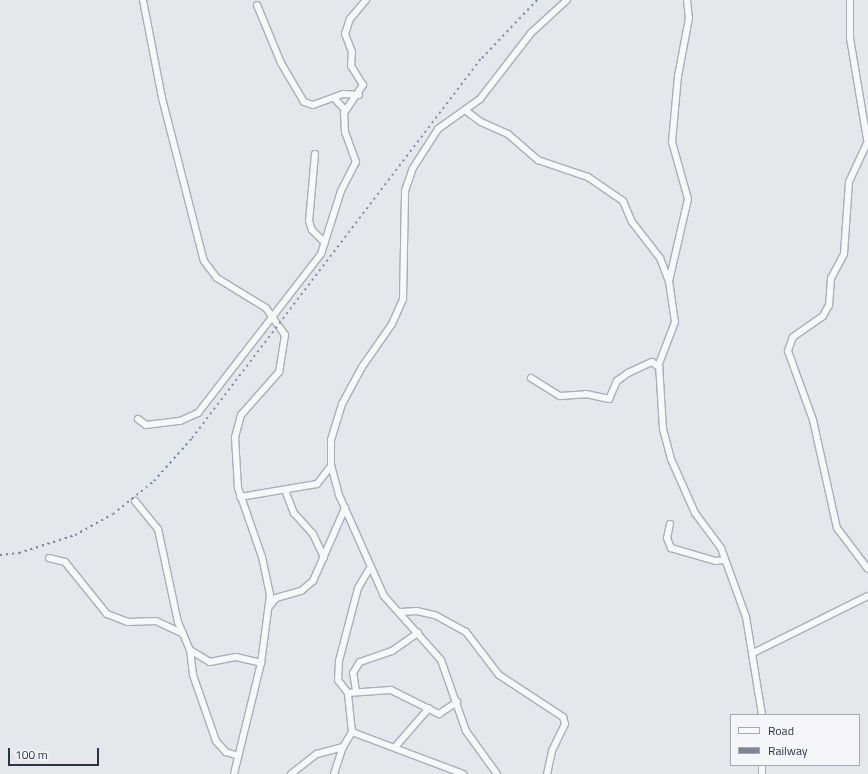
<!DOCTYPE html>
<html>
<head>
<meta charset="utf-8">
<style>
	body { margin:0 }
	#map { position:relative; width:868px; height:774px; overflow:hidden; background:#e4e7ec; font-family:"Titillium Web",sans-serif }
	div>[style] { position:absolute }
	.roads { filter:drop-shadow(1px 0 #a9aeb7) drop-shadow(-1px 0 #a9aeb7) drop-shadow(0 1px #a9aeb7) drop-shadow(0 -1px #a9aeb7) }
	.minor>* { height:6px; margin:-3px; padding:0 3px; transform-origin:3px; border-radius:3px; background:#f7f8fa }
	.rail>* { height:2px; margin-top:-1px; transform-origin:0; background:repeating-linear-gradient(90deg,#7d8696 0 2px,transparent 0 6px) }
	span { translate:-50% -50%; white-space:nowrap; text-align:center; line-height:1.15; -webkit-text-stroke:4px #f4f6f9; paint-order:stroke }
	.legend { position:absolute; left:730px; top:714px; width:130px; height:52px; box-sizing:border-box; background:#f4f6f9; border:1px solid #a4a8b1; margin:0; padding:5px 7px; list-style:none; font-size:12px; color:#2b3445 }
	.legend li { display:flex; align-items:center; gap:8px; height:20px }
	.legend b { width:20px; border:1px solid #a4a8b1 }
	.scale { position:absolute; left:8px; top:748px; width:91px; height:18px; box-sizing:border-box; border:2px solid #2b3445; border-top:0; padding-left:5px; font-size:12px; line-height:14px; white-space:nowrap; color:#2b3445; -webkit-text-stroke:3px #f4f6f9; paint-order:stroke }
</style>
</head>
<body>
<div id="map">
	<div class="roads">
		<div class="minor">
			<div style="left:143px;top:0;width:100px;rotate:79deg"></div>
			<div style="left:162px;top:98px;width:168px;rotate:75.6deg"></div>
			<div style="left:204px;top:261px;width:21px;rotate:53deg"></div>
			<div style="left:217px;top:278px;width:57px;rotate:31.5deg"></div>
			<div style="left:266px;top:308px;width:33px;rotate:55deg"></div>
			<div style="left:285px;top:335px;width:37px;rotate:99deg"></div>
			<div style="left:279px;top:372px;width:57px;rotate:131.5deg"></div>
			<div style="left:241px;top:415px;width:23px;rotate:105deg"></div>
			<div style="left:235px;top:437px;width:51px;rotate:86.6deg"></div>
			<div style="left:238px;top:488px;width:73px;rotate:70.8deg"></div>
			<div style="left:262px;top:557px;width:39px;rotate:78deg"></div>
			<div style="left:270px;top:595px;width:69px;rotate:97.5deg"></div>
			<div style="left:261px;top:663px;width:114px;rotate:103.7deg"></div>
			<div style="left:687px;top:0;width:18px;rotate:84deg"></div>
			<div style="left:689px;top:18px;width:59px;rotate:100.7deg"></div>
			<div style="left:678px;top:76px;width:66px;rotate:95.2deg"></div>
			<div style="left:672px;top:142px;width:59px;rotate:74.3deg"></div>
			<div style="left:688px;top:199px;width:84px;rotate:103deg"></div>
			<div style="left:669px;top:281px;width:41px;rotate:81.7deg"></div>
			<div style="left:675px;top:322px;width:45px;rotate:110.9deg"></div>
			<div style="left:659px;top:364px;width:65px;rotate:86.5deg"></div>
			<div style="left:663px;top:429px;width:31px;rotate:75deg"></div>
			<div style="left:671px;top:459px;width:59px;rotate:66deg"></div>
			<div style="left:695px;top:513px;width:44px;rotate:53.4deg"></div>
			<div style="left:721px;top:548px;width:73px;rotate:70.1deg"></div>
			<div style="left:746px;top:617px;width:99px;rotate:80.7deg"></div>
			<div style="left:850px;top:0;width:38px;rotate:90deg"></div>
			<div style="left:850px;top:38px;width:103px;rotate:80.5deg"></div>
			<div style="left:257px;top:5px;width:63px;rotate:67.5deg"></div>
			<div style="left:281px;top:63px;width:45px;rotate:59.5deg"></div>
			<div style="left:304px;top:102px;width:9px;rotate:18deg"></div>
			<div style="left:313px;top:105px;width:32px;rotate:-20deg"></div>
			<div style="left:343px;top:94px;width:16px;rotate:4deg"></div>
			<div style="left:334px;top:98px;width:16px;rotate:47deg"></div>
			<div style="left:465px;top:110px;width:20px;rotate:37deg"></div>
			<div style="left:481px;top:122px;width:30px;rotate:24deg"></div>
			<div style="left:508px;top:134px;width:40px;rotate:41deg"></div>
			<div style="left:538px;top:160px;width:53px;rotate:18.8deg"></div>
			<div style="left:588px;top:177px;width:42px;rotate:34.4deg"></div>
			<div style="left:623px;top:201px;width:23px;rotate:67deg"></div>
			<div style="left:632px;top:222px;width:46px;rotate:52.1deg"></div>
			<div style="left:660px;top:258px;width:25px;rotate:69deg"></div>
			<div style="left:868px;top:141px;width:45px;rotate:114.9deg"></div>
			<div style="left:849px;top:182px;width:72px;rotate:94deg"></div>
			<div style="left:844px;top:254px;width:27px;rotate:118deg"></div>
			<div style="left:831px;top:278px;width:27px;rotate:94deg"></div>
			<div style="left:829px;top:305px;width:13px;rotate:119deg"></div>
			<div style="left:823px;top:316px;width:37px;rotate:145deg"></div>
			<div style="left:793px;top:337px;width:15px;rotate:110deg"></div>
			<div style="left:788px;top:351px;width:73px;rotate:70.1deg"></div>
			<div style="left:813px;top:420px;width:111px;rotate:77.5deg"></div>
			<div style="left:837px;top:528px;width:51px;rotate:52.9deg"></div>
			<div style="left:315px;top:154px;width:67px;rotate:95.1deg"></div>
			<div style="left:309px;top:221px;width:9px;rotate:72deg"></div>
			<div style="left:312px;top:230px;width:18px;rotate:45deg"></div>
			<div style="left:531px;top:378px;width:34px;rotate:32deg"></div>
			<div style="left:560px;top:396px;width:26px;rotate:-4deg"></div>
			<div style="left:586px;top:394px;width:24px;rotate:12deg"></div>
			<div style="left:609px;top:399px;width:20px;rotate:-66deg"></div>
			<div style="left:617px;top:381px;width:14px;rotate:-36deg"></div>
			<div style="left:628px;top:373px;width:26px;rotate:-25deg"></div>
			<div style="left:652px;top:362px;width:9px;rotate:36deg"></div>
			<div style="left:138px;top:419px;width:10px;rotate:37deg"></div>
			<div style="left:146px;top:425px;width:34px;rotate:-7deg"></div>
			<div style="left:180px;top:421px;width:20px;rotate:-24deg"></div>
			<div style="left:198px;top:413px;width:201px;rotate:-52.3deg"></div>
			<div style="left:321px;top:254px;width:66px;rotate:-72.4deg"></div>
			<div style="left:341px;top:191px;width:33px;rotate:-63deg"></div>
			<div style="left:356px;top:162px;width:32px;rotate:-110deg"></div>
			<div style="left:345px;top:132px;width:19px;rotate:-93deg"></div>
			<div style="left:344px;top:113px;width:34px;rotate:-56deg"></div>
			<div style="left:363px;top:85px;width:22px;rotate:-122deg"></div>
			<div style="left:351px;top:66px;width:14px;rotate:-86deg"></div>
			<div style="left:352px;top:52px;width:19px;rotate:-111deg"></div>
			<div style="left:345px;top:34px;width:16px;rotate:-72deg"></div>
			<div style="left:350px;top:19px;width:25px;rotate:-50deg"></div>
			<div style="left:285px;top:490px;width:25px;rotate:69deg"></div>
			<div style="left:294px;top:513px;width:28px;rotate:48deg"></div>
			<div style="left:313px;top:534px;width:26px;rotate:65deg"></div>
			<div style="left:240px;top:497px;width:78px;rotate:-9.6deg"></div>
			<div style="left:317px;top:484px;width:23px;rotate:-52deg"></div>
			<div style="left:135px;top:501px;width:36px;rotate:51deg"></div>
			<div style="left:158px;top:529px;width:95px;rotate:77.9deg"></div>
			<div style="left:178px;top:622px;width:30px;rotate:67deg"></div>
			<div style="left:190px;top:650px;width:23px;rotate:31deg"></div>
			<div style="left:210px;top:662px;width:26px;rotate:-11deg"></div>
			<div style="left:236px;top:657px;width:26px;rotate:13deg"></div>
			<div style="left:670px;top:524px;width:14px;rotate:102deg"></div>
			<div style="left:667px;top:538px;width:11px;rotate:68deg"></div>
			<div style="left:671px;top:548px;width:47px;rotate:16.1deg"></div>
			<div style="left:716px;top:561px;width:9px;rotate:-6deg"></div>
			<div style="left:49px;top:558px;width:16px;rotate:14deg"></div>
			<div style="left:65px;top:562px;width:67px;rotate:51.1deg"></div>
			<div style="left:107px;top:614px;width:22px;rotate:21deg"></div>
			<div style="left:128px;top:622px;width:28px;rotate:-2deg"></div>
			<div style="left:156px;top:621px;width:29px;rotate:25deg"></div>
			<div style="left:269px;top:607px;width:11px;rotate:-52deg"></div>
			<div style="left:276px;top:598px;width:26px;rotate:-16deg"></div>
			<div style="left:301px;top:591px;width:16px;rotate:-40deg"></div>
			<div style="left:313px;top:581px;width:80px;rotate:-66.3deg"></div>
			<div style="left:401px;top:612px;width:16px;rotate:-4deg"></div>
			<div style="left:417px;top:611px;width:18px;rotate:13deg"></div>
			<div style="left:435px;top:615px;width:35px;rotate:29deg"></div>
			<div style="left:466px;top:632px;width:54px;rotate:52.5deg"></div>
			<div style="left:499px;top:675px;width:77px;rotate:33.3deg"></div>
			<div style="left:563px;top:717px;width:7px;rotate:74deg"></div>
			<div style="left:565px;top:724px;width:30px;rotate:116deg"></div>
			<div style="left:552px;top:751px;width:24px;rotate:102deg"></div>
			<div style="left:190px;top:650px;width:25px;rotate:83deg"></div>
			<div style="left:193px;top:675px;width:70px;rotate:70.8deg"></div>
			<div style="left:216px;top:741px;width:15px;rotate:48deg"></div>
			<div style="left:226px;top:752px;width:13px;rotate:18deg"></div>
			<div style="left:753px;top:653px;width:128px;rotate:-26.4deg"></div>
			<div style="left:356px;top:691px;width:18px;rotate:-99deg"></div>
			<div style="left:353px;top:673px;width:13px;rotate:-58deg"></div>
			<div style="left:360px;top:662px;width:34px;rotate:-19deg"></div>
			<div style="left:392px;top:651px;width:32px;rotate:-35deg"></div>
			<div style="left:348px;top:693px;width:43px;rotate:-4deg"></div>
			<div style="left:391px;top:690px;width:54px;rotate:26.6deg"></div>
			<div style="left:439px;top:714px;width:22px;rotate:-34deg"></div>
			<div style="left:352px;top:732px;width:119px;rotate:20.7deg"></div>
			<div style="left:396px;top:746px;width:50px;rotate:-49deg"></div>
			<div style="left:291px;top:774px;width:33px;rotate:-38deg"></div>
			<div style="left:317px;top:754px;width:27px;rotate:-15deg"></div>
			<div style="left:334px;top:774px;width:28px;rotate:-72deg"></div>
			<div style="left:343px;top:747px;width:17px;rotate:-59deg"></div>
			<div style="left:352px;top:732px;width:39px;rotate:-96deg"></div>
			<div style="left:348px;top:693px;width:16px;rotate:-128deg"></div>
			<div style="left:338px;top:680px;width:19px;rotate:-87deg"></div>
			<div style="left:339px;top:661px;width:75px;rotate:-75.4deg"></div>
			<div style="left:358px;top:588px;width:23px;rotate:-59deg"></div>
			<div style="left:497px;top:774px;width:53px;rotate:-125.8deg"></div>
			<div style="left:466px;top:731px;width:75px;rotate:-109.4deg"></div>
			<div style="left:441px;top:660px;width:86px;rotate:-131.7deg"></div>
			<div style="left:384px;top:596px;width:111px;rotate:-114deg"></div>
			<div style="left:339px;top:495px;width:30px;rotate:-105deg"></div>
			<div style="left:331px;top:466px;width:26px;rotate:-90deg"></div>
			<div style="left:331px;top:440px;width:38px;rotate:-73deg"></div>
			<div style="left:342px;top:404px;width:42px;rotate:-61.6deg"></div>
			<div style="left:362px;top:367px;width:52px;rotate:-55.1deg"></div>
			<div style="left:392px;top:324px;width:27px;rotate:-66deg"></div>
			<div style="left:403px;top:299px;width:108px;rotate:-88.9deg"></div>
			<div style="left:405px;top:191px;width:24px;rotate:-71deg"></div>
			<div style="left:413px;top:168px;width:46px;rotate:-57.3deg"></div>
			<div style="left:438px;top:129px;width:52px;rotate:-35.5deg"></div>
			<div style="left:480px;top:99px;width:83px;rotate:-52.3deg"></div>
			<div style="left:531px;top:33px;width:49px;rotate:-42.5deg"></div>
			<div style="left:762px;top:774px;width:9px;rotate:-90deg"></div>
		</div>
	</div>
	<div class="rail">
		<div style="left:0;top:555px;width:19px;rotate:-6deg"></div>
		<div style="left:19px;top:553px;width:59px;rotate:-17.8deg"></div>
		<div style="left:75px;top:535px;width:43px;rotate:-28.9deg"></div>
		<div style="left:113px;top:514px;width:53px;rotate:-38.8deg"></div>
		<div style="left:154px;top:481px;width:57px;rotate:-48.5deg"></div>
		<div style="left:192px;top:438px;width:478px;rotate:-52.7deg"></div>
		<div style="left:482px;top:58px;width:80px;rotate:-46.5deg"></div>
	</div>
	<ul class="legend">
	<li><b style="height:5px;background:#f7f8fa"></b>Road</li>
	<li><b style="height:5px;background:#7d8696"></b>Railway</li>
	</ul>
	<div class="scale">100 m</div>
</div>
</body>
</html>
